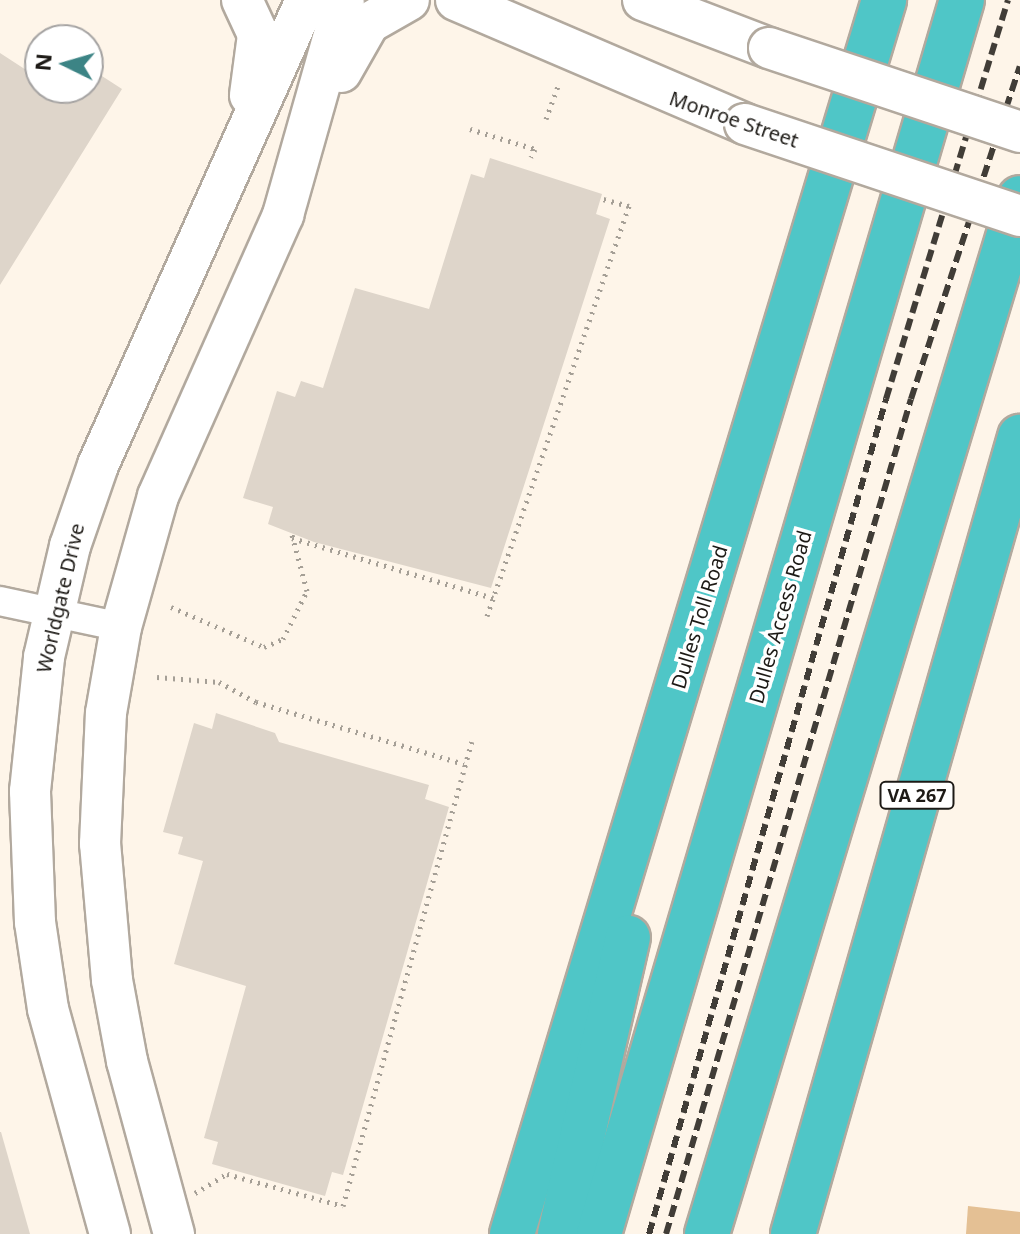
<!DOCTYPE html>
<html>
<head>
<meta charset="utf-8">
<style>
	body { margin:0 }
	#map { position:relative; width:1020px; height:1234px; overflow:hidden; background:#fef5e9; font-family:"Noto Sans",sans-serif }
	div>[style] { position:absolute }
	.green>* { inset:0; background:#e4c094 }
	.building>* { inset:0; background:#ded5ca }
	.path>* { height:5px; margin-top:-2.5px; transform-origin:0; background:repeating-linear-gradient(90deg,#a59f96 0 2px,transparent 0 8px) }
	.roads { filter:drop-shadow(2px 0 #b2a99e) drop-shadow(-2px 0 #b2a99e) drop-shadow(0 2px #b2a99e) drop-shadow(0 -2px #b2a99e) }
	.street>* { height:28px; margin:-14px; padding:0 14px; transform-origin:14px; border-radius:14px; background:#fff }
	.secondary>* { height:40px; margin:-20px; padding:0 20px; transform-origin:20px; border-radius:20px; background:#fff }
	.highway>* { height:44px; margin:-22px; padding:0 22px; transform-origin:22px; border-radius:22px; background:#4fc6c7 }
	.rail>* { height:6px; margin-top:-3px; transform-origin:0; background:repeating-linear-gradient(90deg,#413d37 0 12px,transparent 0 18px) }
	.bridges { filter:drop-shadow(2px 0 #b2a99e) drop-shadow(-2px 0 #b2a99e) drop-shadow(0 2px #b2a99e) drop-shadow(0 -2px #b2a99e) }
	.secondary-bridge>* { height:40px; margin:-20px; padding:0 20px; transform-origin:20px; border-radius:20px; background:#fff }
	span { translate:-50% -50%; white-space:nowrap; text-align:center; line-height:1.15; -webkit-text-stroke:7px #fff; paint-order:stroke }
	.shield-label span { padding:2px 6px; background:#fff; border:2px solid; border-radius:6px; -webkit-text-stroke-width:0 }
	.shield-label { font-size:18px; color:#1d1a16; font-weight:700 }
	.street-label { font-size:20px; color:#1d1a16 }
	.north { position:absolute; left:24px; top:24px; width:80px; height:80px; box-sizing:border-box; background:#fff; border:2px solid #a5a3a2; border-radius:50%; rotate:275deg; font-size:22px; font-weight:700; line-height:32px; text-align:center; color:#1d1a16 }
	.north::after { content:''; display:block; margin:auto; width:28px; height:36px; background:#3c8485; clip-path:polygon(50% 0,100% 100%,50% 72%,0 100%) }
</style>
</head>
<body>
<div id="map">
	<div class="green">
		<div style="clip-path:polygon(968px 1206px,1020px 1212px,1020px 1234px,966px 1234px)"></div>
	</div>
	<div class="building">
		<div style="clip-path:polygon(0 53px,40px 79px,40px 88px,88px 88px,88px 67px,122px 89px,0 285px)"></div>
		<div style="clip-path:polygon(490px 158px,602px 194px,596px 214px,610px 219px,491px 588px,314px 542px,268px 524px,273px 507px,243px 498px,277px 391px,295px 397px,301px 381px,323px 388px,355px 288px,429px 309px,471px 174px,484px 178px)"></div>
		<div style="clip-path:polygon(216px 713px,275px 733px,279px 742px,429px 785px,425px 799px,449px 807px,343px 1175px,332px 1172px,325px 1196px,212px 1164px,218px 1142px,204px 1138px,246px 986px,174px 964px,203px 861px,178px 854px,183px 837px,163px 832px,194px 723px,212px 729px)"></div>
		<div style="clip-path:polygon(0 1132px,1px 1132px,30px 1234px,0 1234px)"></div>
	</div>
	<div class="path">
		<div style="left:546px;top:119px;width:37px;rotate:-70deg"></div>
		<div style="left:470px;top:129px;width:68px;rotate:17.1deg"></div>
		<div style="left:535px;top:149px;width:9px;rotate:117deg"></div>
		<div style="left:292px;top:538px;width:210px;rotate:16.6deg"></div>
		<div style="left:171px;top:607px;width:101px;rotate:23.3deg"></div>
		<div style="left:264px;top:647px;width:21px;rotate:-23deg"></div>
		<div style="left:283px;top:639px;width:54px;rotate:-63.4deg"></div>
		<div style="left:307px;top:591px;width:62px;rotate:-104.9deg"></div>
		<div style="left:487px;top:616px;width:434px;rotate:-70.9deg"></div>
		<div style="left:629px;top:206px;width:27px;rotate:-165deg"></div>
		<div style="left:157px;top:677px;width:62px;rotate:4.6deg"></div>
		<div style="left:219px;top:682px;width:42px;rotate:28.4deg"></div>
		<div style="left:256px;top:702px;width:217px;rotate:16.6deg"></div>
		<div style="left:195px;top:1193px;width:37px;rotate:-31deg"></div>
		<div style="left:227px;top:1174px;width:120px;rotate:15.4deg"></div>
		<div style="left:343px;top:1206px;width:482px;rotate:-74.5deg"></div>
	</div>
	<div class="roads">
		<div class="street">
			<div style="left:0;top:601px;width:124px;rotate:12.1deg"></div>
		</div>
		<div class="secondary">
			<div style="left:242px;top:0;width:38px;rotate:65deg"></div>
			<div style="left:258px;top:35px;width:61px;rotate:97.6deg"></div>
			<div style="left:456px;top:0;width:314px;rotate:23.2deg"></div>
			<div style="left:643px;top:0;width:135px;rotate:20.9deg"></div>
			<div style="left:341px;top:72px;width:56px;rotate:-60.3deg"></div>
			<div style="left:369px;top:23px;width:46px;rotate:-29.9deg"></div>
			<div style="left:110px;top:1234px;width:233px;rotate:-105.4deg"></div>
			<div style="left:48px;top:1009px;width:88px;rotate:-98.5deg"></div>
			<div style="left:35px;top:922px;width:131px;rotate:-92.2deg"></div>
			<div style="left:30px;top:791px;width:135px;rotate:-84deg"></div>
			<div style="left:44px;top:657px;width:114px;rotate:-76.8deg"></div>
			<div style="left:70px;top:546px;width:86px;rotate:-70.9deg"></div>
			<div style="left:98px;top:465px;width:509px;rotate:-65.9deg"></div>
			<div style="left:174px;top:1234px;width:179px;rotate:-105.2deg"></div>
			<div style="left:127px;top:1061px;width:82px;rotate:-100.5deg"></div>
			<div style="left:112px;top:980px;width:137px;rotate:-95deg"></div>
			<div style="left:100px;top:844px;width:131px;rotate:-87.4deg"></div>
			<div style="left:106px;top:713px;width:87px;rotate:-80.1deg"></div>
			<div style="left:121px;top:627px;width:136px;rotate:-74.2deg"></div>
			<div style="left:158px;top:496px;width:308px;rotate:-66deg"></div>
			<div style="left:283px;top:215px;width:223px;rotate:-74.2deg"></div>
		</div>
		<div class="highway">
			<div style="left:512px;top:1234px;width:1289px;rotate:-73.22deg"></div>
			<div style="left:560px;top:1234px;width:304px;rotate:-77.1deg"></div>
			<div style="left:599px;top:1234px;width:1286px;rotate:-73.61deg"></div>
			<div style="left:707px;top:1234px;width:1082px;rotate:-73.19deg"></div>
			<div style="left:793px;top:1234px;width:829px;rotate:-74.1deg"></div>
		</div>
	</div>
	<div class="rail">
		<div style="left:649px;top:1234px;width:868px;rotate:-74.15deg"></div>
		<div style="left:886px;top:399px;width:417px;rotate:-73deg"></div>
		<div style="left:666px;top:1234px;width:870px;rotate:-73.65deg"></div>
		<div style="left:911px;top:399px;width:350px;rotate:-71.9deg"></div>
	</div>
	<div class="bridges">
		<div class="secondary-bridge">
			<div style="left:769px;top:48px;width:265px;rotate:18.5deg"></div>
			<div style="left:745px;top:124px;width:290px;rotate:18.5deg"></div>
		</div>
	</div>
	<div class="shield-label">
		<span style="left:917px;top:795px">VA 267</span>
	</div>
	<div class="street-label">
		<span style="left:734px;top:119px;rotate:19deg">Monroe Street</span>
		<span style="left:60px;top:598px;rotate:-77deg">Worldgate Drive</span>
		<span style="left:699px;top:617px;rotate:-73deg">Dulles Toll Road</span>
		<span style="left:780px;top:617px;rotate:-74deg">Dulles Access Road</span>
	</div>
	<div class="north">N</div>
</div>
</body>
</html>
